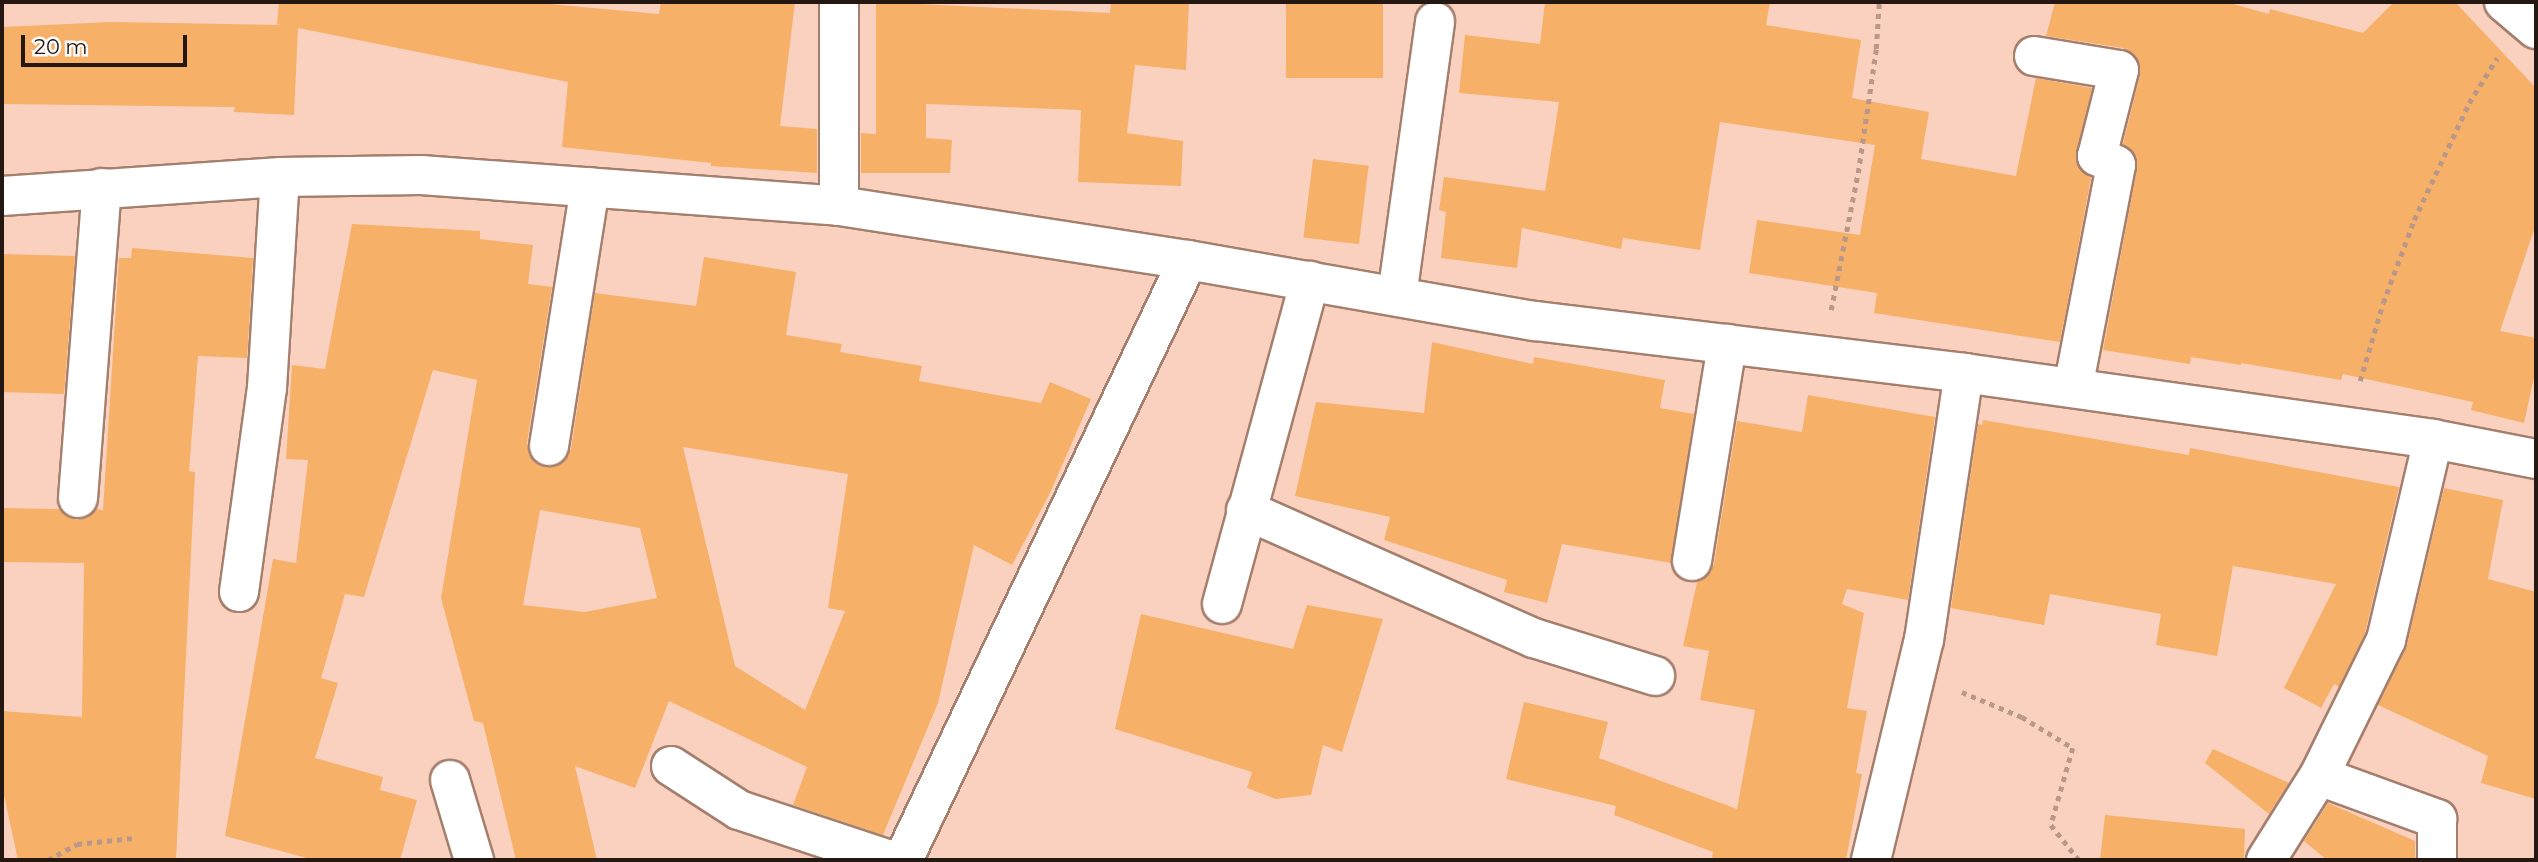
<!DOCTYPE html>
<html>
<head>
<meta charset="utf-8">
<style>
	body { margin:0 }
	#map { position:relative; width:2538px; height:862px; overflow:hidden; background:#fad1bf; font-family:Montserrat,sans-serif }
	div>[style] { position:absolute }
	.building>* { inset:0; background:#f6b068; transform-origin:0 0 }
	.path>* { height:4.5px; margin-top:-2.25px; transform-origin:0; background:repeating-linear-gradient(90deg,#b9988a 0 5px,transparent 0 10px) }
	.roads { filter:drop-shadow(2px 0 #a47f6e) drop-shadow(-2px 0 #a47f6e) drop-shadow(0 2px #a47f6e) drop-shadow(0 -2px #a47f6e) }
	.minor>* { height:38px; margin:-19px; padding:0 19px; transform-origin:19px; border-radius:19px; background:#fff }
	span { translate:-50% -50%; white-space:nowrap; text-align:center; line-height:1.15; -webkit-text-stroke:7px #fcfcfc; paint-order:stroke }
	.frame { position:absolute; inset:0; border:4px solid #251711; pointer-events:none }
	.scale { position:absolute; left:21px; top:35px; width:166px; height:32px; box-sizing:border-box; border:4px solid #251711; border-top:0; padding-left:9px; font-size:21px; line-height:24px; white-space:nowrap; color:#251711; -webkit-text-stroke:5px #fcfcfc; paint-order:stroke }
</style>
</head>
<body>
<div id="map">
	<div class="building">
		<div style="clip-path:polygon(279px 2px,528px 2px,659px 14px,661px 2px,795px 2px,780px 126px,817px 129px,817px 173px,711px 166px,711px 163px,562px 147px,568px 82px,298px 28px,294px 115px,234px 112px,235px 107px,2px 104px,2px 27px,112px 22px,280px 25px,277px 24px)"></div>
		<div style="clip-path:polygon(876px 2px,1110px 13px,1111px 2px,1189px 2px,1186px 70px,1135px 65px,1127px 133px,1183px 141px,1181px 186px,1078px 182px,1081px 110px,926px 104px,926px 138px,952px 140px,950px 173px,861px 173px,861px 133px,876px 134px)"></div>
		<div style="left:1286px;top:2px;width:97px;height:76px"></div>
		<div style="clip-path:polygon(1545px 2px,1770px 2px,1766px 25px,1861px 40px,1852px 98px,1929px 112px,1921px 159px,2016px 176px,2036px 78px,2092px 88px,2076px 160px,2080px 170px,2091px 178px,2060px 342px,1874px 313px,1877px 293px,1749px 273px,1757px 220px,1860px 235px,1875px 145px,1720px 122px,1700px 250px,1623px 238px,1621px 249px,1522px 228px,1517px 268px,1441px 258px,1446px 212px,1439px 210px,1444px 177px,1545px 191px,1559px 102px,1459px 93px,1465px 35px,1540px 44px)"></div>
		<div style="clip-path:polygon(2055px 2px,2226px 2px,2269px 14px,2270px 9px,2363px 33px,2394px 2px,2455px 2px,2536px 88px,2536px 224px,2500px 331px,2536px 338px,2536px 368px,2524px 423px,2471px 410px,2473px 402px,2343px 374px,2341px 380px,2241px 363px,2241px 365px,2191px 357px,2190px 364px,2103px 350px,2137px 169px,2133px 152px,2123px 144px,2140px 75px,2140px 64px,2134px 54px,2123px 48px,2046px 36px)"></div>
		<div style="left:1313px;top:159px;width:56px;height:79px;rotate:7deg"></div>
		<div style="clip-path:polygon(evenodd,352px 224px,480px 231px,480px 239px,533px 245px,528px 284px,552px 287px,527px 443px,529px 454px,536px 463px,545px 467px,557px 466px,566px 459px,571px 449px,595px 293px,696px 306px,704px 257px,796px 272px,786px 335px,842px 344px,840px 352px,922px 366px,919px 381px,1041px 403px,1050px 382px,1091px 399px,1050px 493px,1012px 565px,974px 545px,938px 703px,883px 835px,793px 805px,807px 767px,669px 701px,635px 788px,575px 766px,597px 860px,516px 860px,483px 723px,474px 721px,441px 598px,477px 380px,433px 370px,364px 597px,345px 594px,321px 678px,338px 683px,315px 758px,383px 777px,380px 790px,417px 800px,400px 860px,314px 860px,225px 836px,273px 559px,296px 563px,308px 460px,286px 459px,292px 365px,325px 369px,352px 224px,683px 447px,848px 474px,828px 608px,845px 611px,805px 710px,735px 666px,683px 447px,352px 224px,540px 510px,640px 528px,657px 598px,585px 612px,523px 605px,540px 510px)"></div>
		<div style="clip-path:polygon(132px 248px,253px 258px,247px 358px,198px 356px,189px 471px,195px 472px,176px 860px,18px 860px,2px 786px,2px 711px,82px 717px,84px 563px,2px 562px,2px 508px,59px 509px,66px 516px,77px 520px,88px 517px,96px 509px,103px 510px,119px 258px,131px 258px)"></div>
		<div style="clip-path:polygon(2px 254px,75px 256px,64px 394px,2px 392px)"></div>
		<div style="clip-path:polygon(1432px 342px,1533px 364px,1534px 357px,1665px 380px,1660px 408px,1694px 414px,1671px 563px,1562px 544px,1547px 603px,1504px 592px,1507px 580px,1384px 540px,1390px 517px,1295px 496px,1316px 402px,1424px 413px)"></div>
		<div style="clip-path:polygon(1808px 395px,1935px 417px,1908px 600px,1847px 589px,1842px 604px,1864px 613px,1847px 708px,1867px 711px,1856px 773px,1862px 774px,1846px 860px,1712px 860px,1713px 852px,1614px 815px,1616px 806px,1506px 779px,1524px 702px,1608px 722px,1599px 758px,1737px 809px,1755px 710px,1700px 700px,1709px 651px,1683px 646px,1697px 582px,1708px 575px,1714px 564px,1737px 421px,1802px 432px)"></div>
		<div style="clip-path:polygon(1983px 420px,2189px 455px,2190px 448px,2399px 487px,2365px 633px,2339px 687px,2334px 684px,2321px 708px,2284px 688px,2336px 584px,2233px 566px,2217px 656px,2156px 645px,2161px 614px,2050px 594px,2044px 625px,1951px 608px,1978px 424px,1982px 425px)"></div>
		<div style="clip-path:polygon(2444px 488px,2503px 500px,2488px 579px,2536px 592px,2536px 799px,2481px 783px,2488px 756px,2378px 705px,2407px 645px)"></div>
		<div style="clip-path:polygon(1307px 605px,1383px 619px,1342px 752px,1323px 745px,1311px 795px,1276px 799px,1247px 788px,1252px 772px,1115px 729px,1141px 614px,1293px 649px)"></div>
		<div style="clip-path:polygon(2213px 749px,2289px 783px,2269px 814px,2205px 763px)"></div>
		<div style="clip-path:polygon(2328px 803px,2415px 841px,2415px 860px,2327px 860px,2304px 841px)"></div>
		<div style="clip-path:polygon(2105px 815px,2245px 829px,2244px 860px,2100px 860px)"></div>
	</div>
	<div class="path">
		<div style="left:1831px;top:310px;width:140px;rotate:-78.9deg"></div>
		<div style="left:1858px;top:173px;width:125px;rotate:-81.7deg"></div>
		<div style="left:1876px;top:49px;width:47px;rotate:-86.3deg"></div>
		<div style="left:2360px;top:381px;width:81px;rotate:-73.6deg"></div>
		<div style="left:2383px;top:303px;width:89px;rotate:-69.5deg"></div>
		<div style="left:2414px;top:220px;width:129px;rotate:-64.8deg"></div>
		<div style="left:2469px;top:103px;width:53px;rotate:-58.1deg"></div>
		<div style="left:1962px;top:692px;width:65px;rotate:22.6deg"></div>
		<div style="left:2022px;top:717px;width:60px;rotate:31.3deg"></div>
		<div style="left:2073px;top:748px;width:80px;rotate:105.9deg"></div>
		<div style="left:2051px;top:825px;width:45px;rotate:51.3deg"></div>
		<div style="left:48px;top:860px;width:33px;rotate:-29deg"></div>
		<div style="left:77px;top:844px;width:57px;rotate:-6deg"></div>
	</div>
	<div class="roads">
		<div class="minor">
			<div style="left:839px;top:2px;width:204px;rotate:90deg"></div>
			<div style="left:2504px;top:2px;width:42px;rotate:40.2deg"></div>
			<div style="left:2034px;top:56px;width:86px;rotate:9.4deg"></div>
			<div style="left:2119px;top:70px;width:89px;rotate:104.3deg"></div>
			<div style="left:2097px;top:156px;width:21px;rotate:25deg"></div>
			<div style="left:2116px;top:165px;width:227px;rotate:100.9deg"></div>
			<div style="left:2px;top:196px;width:279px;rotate:-3.9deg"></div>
			<div style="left:280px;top:177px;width:141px;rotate:-0.8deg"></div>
			<div style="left:421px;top:175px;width:419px;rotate:4.2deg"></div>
			<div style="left:839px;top:206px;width:353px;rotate:8.8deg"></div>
			<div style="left:1188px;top:260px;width:352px;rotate:10deg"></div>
			<div style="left:1535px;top:321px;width:432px;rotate:6.9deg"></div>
			<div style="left:1964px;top:373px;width:474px;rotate:8deg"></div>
			<div style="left:2433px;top:439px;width:105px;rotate:11deg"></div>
			<div style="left:1397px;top:296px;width:277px;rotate:-82.1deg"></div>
			<div style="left:549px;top:446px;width:262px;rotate:-81deg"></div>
			<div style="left:78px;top:498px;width:311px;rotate:-85.6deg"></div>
			<div style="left:1246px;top:510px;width:315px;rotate:24deg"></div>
			<div style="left:1534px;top:638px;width:127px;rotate:17.4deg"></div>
			<div style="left:1692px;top:561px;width:220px;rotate:-80.8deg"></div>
			<div style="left:239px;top:592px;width:206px;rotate:-82.2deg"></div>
			<div style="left:267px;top:388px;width:211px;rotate:-86.5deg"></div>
			<div style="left:1222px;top:604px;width:335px;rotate:-74.8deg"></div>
			<div style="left:671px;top:766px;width:81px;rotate:32.9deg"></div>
			<div style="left:739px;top:810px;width:159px;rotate:18.3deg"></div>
			<div style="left:2319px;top:776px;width:126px;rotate:20deg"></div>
			<div style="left:2437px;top:819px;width:41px;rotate:90deg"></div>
			<div style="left:450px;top:780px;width:84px;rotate:73.3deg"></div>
			<div style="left:903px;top:860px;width:664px;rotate:-64.59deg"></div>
			<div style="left:1871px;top:860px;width:226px;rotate:-76.5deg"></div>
			<div style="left:1924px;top:640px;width:270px;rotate:-81.5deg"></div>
			<div style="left:2266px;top:860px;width:99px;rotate:-57.8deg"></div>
			<div style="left:2319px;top:776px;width:152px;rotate:-63.8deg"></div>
			<div style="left:2386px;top:640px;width:206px;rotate:-76.8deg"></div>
		</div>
	</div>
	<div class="frame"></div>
	<div class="scale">20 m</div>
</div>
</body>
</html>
